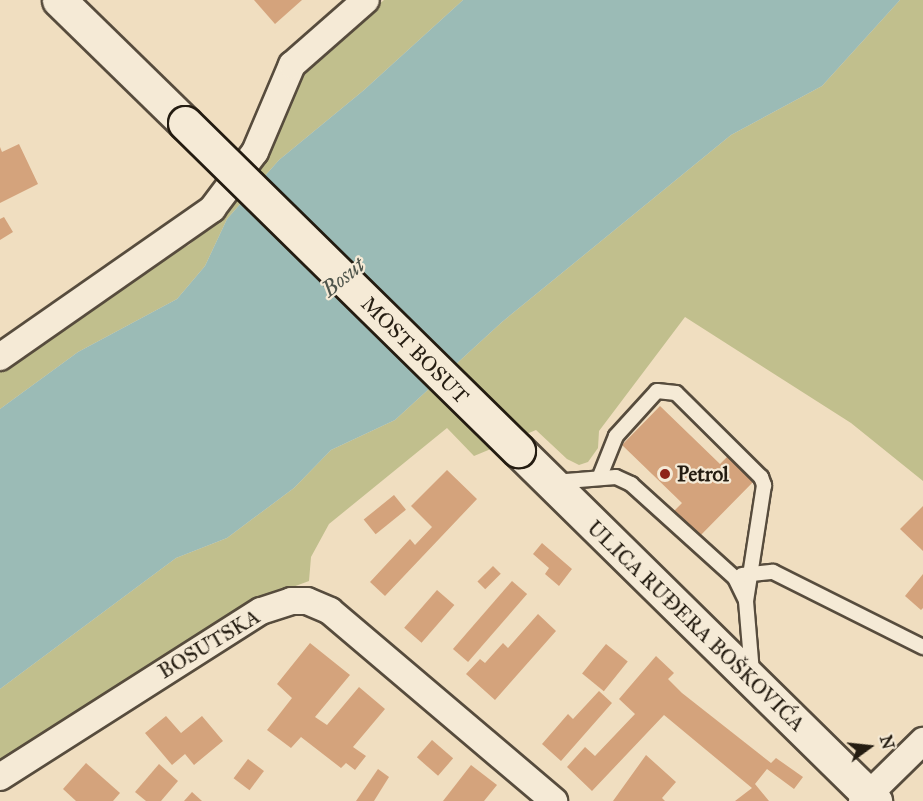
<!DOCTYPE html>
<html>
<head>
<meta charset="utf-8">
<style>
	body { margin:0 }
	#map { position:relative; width:923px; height:801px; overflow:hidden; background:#f0dec0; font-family:"IM FELL Great Primer",serif }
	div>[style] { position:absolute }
	.green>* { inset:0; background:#c1bf8d }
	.water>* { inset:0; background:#9bbbb6 }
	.building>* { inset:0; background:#d4a37c; transform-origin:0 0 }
	.roads { filter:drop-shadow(2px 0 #574c3d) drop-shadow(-2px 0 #574c3d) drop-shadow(0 2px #574c3d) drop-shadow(0 -2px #574c3d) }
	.lane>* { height:14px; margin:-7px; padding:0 7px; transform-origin:7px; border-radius:7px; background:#f5ead6 }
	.street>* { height:26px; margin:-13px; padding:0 13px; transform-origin:13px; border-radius:13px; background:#f5ead6 }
	.secondary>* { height:33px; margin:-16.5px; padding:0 16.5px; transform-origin:16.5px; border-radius:16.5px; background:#f5ead6 }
	.bridges { filter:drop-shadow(2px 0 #241c11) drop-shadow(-2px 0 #241c11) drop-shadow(0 2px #241c11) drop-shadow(0 -2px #241c11) }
	.secondary-bridge>* { height:33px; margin:-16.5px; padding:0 16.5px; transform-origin:16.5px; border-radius:16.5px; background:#f5ead6 }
	.dots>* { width:16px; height:16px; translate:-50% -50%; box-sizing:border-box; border:3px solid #f5ead6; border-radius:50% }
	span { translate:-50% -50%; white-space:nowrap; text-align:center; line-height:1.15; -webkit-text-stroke:4.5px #f5ead6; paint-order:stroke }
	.street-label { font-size:21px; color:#241c11 }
	.poi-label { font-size:21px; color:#241c11; font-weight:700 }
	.left { translate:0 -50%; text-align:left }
	.water-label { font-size:22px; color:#4e544b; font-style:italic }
	.north { position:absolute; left:839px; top:717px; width:60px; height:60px; -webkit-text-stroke:4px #f5ead6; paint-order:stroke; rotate:75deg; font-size:16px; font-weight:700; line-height:24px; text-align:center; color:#241c11 }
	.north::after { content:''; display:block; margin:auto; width:21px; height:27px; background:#241c11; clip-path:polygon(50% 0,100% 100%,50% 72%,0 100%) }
</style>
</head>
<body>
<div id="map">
	<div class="green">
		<div style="clip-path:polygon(384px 0,463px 0,364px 90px,279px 160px,227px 219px,205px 266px,177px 299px,78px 352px,0 409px,0 369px,142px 270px,189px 245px,219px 215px,295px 77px)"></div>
		<div style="clip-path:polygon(900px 0,923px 0,923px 481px,851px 423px,685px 317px,599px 431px,598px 448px,588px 462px,579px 465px,567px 459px,536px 430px,474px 456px,447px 428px,329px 524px,311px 557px,309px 581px,255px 601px,0 765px,0 689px,176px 558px,227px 538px,294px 488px,331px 450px,395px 420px,502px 322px,731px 135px,822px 86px)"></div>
	</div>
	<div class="water">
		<div style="clip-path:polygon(463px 0,900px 0,822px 86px,731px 135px,502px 322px,395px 420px,331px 450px,294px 488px,227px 538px,176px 558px,0 689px,0 409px,78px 352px,177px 299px,205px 266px,227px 219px,279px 160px,364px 90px)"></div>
	</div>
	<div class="building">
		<div style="clip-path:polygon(254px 0,302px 0,275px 24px)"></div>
		<div style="clip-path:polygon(19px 144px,38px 184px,0 203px,0 147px,2px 152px)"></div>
		<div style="clip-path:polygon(4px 217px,13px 232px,0 240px,0 219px)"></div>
		<div style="clip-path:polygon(660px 406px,720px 464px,730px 454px,756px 479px,696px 540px,671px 514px,682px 503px,622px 445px)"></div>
		<div style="clip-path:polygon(447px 470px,477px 499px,385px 596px,370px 582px,410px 539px,415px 545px,432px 527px,411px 506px)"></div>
		<div style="left:394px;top:495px;width:19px;height:39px;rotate:51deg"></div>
		<div style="clip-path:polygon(923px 506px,923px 551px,900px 529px)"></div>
		<div style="clip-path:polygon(542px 543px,572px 569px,559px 586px,545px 574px,549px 568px,533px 554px)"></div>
		<div style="left:493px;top:566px;width:11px;height:22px;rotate:45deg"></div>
		<div style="clip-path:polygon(923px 574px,923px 608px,921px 610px,905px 596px)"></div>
		<div style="left:512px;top:581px;width:20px;height:90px;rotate:41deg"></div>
		<div style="left:437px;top:590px;width:23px;height:50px;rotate:41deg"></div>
		<div style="clip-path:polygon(538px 614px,556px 631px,495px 700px,466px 674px,480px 659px,485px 663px,503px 643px,508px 648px)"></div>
		<div style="clip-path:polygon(310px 643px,350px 675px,315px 717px,327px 725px,359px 687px,385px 709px,353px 747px,366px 756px,355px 770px,346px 763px,341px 768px,301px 737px,291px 748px,267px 730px,292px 698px,277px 684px)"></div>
		<div style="left:606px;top:644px;width:28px;height:38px;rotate:39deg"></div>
		<div style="clip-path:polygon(656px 656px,674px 673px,668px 679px,682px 693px,771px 763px,776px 758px,803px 777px,794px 789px,767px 769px,755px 784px,769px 801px,735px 801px,752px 788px,664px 715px,592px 791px,567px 767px,585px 747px,595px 756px,635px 714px,619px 699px)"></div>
		<div style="clip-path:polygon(599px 691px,612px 703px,561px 761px,542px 744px,568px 714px,573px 719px)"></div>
		<div style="clip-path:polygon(166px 716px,181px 733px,202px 716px,223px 741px,194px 765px,185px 754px,172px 765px,145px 733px)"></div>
		<div style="left:432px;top:740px;width:28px;height:23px;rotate:41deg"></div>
		<div style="clip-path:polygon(646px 755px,676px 782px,662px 798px,665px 801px,613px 801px)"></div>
		<div style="left:248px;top:759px;width:20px;height:24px;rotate:37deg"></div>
		<div style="clip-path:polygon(86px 763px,120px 793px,113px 801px,76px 801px,63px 789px)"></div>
		<div style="clip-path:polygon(159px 764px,178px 781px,161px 801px,146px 801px,135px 792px)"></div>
		<div style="clip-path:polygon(471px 765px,497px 785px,484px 801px,443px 801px)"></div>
		<div style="clip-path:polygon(378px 769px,389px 777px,374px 801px,356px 801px)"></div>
		<div style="clip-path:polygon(192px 792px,202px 801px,184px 801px)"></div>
	</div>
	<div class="roads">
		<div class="lane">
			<div style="left:600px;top:476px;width:43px;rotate:-68.2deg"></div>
			<div style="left:616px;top:436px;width:61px;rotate:-47.7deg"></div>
			<div style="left:657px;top:391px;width:19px;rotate:6deg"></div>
			<div style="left:676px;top:393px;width:120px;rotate:44.7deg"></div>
			<div style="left:761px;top:477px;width:9px;rotate:69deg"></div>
			<div style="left:764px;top:485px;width:117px;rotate:98.8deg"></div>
			<div style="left:554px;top:482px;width:62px;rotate:-4.6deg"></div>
			<div style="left:616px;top:477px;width:17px;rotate:25deg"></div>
			<div style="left:631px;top:484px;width:140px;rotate:42.1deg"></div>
			<div style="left:735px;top:578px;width:25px;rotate:64deg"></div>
			<div style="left:746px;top:601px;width:72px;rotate:85.2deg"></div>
			<div style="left:742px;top:575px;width:31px;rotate:-6deg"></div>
			<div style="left:773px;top:572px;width:168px;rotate:26.6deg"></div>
		</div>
		<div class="street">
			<div style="left:0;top:357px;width:259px;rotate:-34.9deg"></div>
			<div style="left:212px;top:209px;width:71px;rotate:-53deg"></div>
			<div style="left:255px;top:152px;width:95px;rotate:-67deg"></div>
			<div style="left:292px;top:65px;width:98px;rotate:-41.3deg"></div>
			<div style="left:0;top:777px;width:309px;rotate:-32.5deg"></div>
			<div style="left:261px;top:611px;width:32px;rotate:-18deg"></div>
			<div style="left:291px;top:601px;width:16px"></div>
			<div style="left:307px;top:601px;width:25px;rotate:23deg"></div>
			<div style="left:330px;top:611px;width:294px;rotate:40.3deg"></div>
			<div style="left:862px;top:801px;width:86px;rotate:-44.5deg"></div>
		</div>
		<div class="secondary">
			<div style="left:59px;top:0;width:176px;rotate:44.3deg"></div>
			<div style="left:518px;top:450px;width:501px;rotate:44.51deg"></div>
		</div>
	</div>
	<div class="bridges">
		<div class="secondary-bridge">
			<div style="left:185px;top:123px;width:467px;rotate:44.5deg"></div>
		</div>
	</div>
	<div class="dots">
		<div style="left:665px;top:474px;background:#8f2418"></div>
	</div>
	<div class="street-label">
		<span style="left:415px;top:350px;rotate:45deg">MOST BOSUT</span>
		<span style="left:696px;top:626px;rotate:44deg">ULICA RUĐERA BOŠKOVIĆA</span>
		<span style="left:209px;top:644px;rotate:-31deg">BOSUTSKA</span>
	</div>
	<div class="poi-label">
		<span class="left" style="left:677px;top:474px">Petrol</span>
	</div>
	<div class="water-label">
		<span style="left:343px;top:277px;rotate:-39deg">Bosut</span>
	</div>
	<div class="north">N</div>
</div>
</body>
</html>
